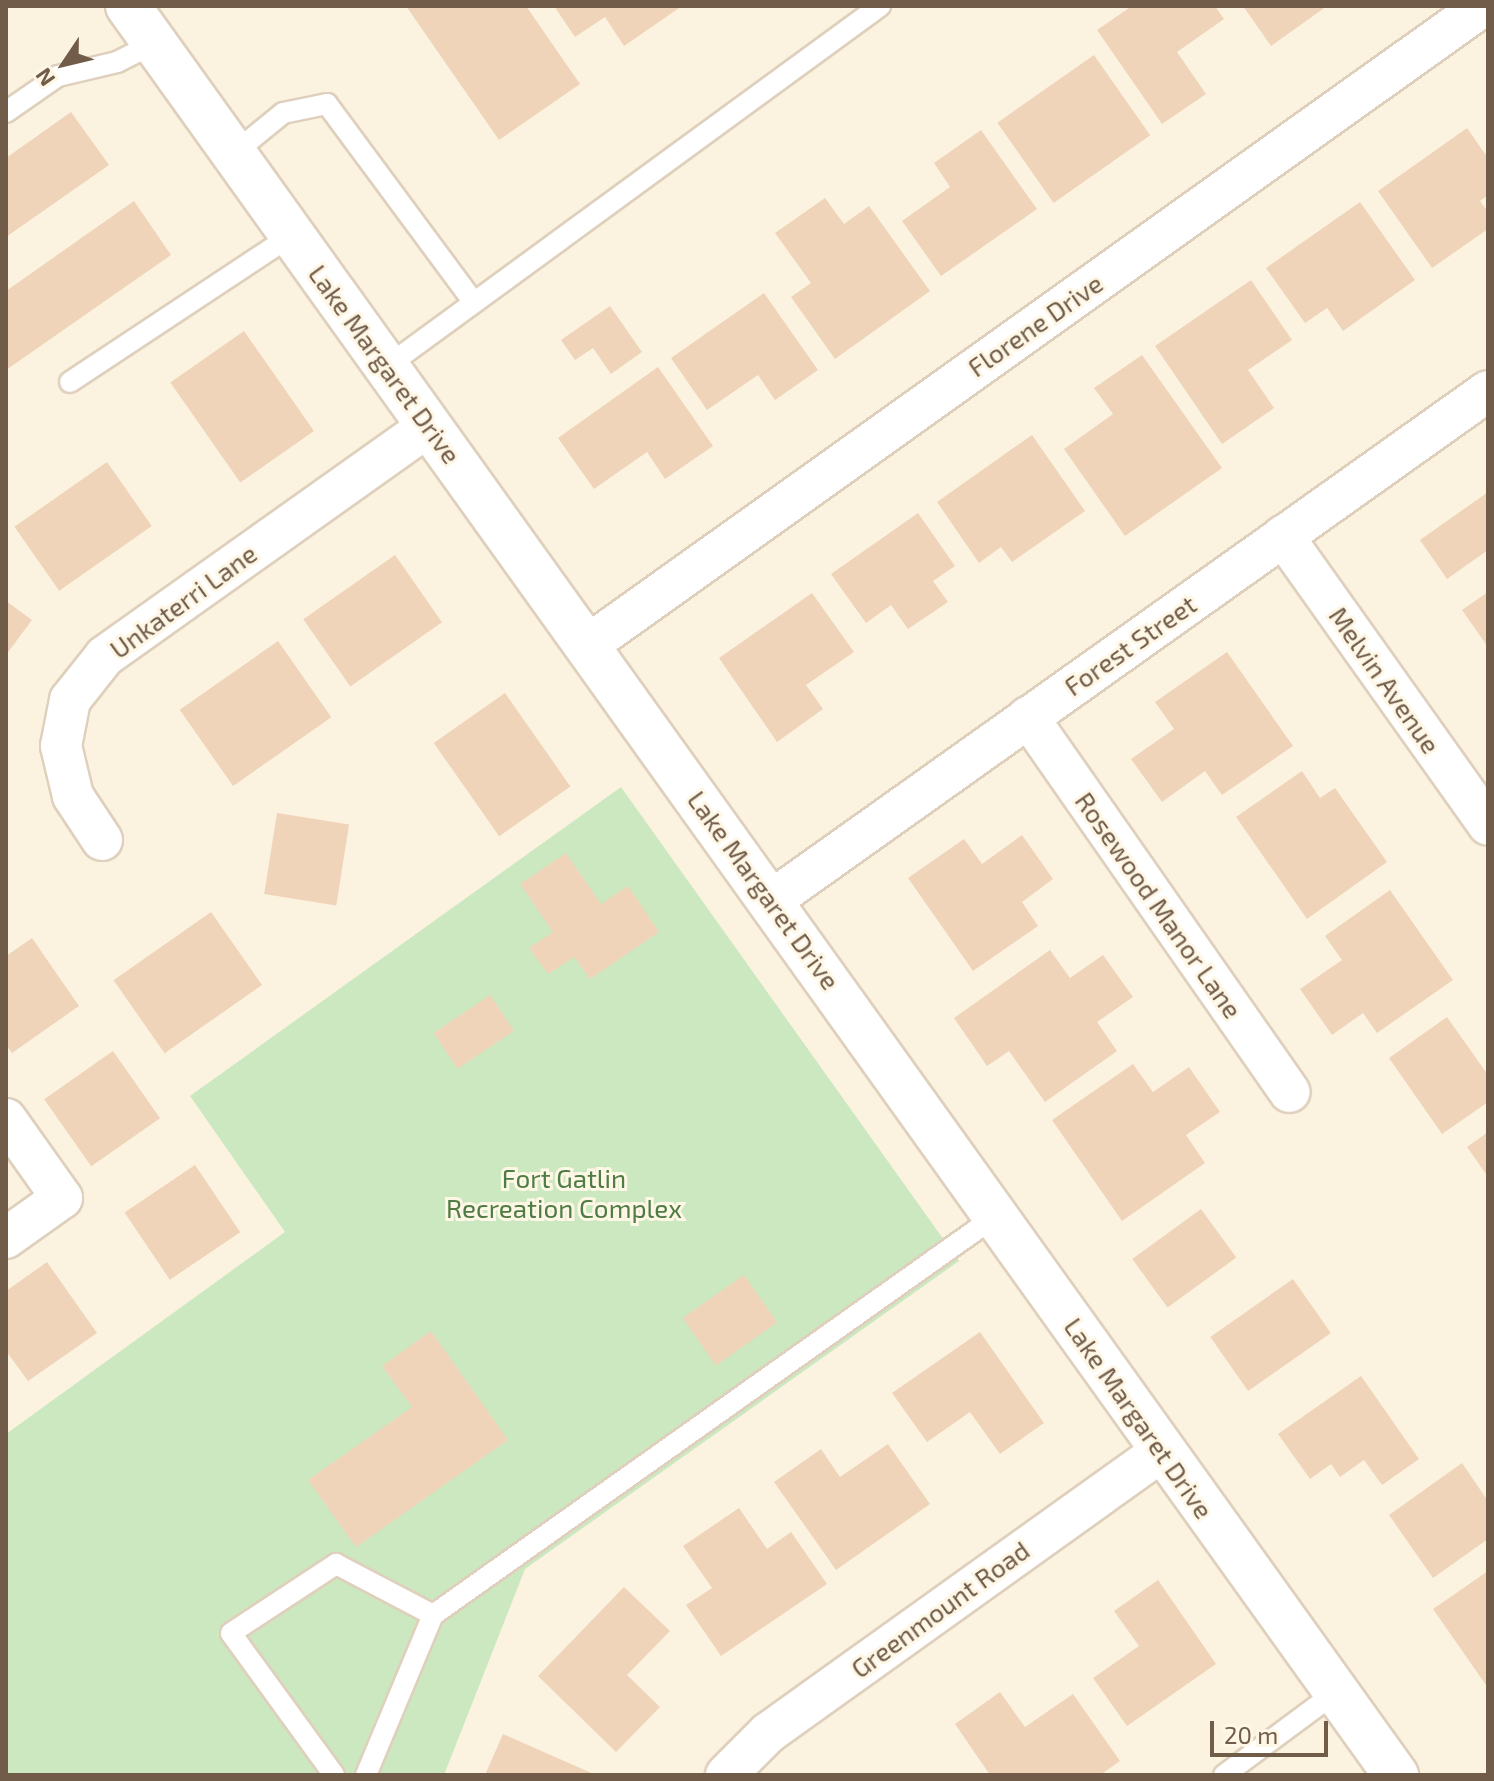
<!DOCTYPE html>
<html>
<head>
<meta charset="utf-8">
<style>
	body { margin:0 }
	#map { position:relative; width:1494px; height:1781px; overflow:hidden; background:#fbf3e0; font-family:"Exo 2",sans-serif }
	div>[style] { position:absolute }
	.green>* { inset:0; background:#cce8c0 }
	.building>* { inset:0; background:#efd4b9; transform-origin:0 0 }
	.roads { filter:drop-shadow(2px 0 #dfd0bd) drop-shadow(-2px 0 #dfd0bd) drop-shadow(0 2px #dfd0bd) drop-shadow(0 -2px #dfd0bd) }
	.service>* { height:20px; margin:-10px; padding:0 10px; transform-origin:10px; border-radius:10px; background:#fff }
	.minor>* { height:40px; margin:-20px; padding:0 20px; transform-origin:20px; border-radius:20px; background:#fff }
	.tertiary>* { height:44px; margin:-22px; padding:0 22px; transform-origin:22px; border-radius:22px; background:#fff }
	span { translate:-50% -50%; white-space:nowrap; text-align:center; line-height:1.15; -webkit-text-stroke:6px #fef7e6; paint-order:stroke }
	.street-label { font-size:26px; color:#715b49 }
	.park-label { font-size:26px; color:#4f7c44 }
	.frame { position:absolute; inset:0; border:8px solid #715b49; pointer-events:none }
	.north { position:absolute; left:24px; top:24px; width:80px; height:80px; -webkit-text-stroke:6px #fef7e6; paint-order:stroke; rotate:235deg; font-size:22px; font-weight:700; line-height:32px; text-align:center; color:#715b49 }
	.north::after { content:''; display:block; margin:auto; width:28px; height:36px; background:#715b49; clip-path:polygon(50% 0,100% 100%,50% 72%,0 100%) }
	.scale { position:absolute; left:1210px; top:1721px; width:118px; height:36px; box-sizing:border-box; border:4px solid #715b49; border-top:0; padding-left:10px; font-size:24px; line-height:28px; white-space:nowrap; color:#715b49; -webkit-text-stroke:6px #fef7e6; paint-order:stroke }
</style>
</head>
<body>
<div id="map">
	<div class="green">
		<div style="clip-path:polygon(621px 787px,959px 1261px,525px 1569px,444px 1775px,6px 1775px,6px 1434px,285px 1232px,190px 1096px)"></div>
	</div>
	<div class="building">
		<div style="clip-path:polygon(406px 6px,526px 6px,580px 84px,499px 140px)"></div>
		<div style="clip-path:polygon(554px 6px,682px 6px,624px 46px,605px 17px,575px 37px)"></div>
		<div style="clip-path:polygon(1132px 6px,1215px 6px,1224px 19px,1177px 52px,1206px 94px,1162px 124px,1097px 30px)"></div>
		<div style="clip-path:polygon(1243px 6px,1327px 6px,1271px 46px)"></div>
		<div style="left:1094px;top:55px;width:98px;height:118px;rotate:55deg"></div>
		<div style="clip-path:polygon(71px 112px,109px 165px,6px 237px,6px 158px)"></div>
		<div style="clip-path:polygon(1467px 128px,1488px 158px,1488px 195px,1480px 201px,1488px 212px,1488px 229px,1432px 268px,1378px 191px)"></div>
		<div style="clip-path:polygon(981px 130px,1037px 209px,941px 276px,902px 221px,950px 187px,934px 163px)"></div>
		<div style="clip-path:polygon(825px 198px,844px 224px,869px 206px,930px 291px,835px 359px,791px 297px,811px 283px,775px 233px)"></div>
		<div style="clip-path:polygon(134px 201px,171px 255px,6px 370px,6px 291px)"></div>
		<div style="clip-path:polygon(1360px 202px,1415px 280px,1343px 331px,1327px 308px,1305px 323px,1266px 268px)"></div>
		<div style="clip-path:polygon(1251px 280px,1292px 340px,1248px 370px,1274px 408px,1222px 444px,1155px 346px)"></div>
		<div style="clip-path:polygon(764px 293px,818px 370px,775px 400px,758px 375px,707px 410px,671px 358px)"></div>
		<div style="clip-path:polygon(610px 306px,642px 352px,611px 374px,593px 348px,575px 360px,561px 340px)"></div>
		<div style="left:244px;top:331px;width:122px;height:90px;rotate:55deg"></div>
		<div style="clip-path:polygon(1142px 355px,1222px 468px,1125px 536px,1064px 449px,1113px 414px,1094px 388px)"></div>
		<div style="clip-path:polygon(658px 367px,713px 446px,665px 479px,647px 452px,594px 489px,558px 438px)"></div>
		<div style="clip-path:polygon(1032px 435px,1085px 511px,1012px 562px,1001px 547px,979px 563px,937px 502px)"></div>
		<div style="left:107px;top:462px;width:78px;height:113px;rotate:55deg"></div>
		<div style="clip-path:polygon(1488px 492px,1488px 550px,1447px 579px,1420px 540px)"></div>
		<div style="clip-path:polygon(918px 513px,955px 566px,933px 581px,948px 602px,908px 629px,891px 605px,866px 623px,831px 574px)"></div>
		<div style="left:395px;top:555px;width:82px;height:112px;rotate:55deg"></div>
		<div style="clip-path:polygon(1488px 592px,1488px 647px,1462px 610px)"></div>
		<div style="clip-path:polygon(812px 593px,854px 652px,806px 685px,823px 709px,777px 742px,719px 658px)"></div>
		<div style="clip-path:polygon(6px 601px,32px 620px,6px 655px)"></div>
		<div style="left:278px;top:641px;width:93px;height:120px;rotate:55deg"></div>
		<div style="clip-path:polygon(1227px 652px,1293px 746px,1222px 795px,1205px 771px,1162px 802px,1131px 759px,1174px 729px,1155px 702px)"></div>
		<div style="left:505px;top:693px;width:114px;height:87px;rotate:55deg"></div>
		<div style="clip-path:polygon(1302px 771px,1320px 798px,1335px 788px,1387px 862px,1307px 919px,1236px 817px)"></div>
		<div style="left:277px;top:813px;width:73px;height:82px;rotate:9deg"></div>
		<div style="clip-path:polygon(1022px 835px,1053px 879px,1022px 902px,1038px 926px,973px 971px,908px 878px,964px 839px,982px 864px)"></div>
		<div style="clip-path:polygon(566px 853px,601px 904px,628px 886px,659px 932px,590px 979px,574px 957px,548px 974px,529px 948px,553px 932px,520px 884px)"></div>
		<div style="clip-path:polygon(1390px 890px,1453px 980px,1377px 1033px,1363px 1013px,1332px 1035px,1300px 989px,1342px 960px,1325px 936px)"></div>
		<div style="left:211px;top:912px;width:89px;height:119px;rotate:55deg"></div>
		<div style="clip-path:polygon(32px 938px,79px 1006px,12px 1053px,6px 1045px,6px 956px)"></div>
		<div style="clip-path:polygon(1050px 950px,1070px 978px,1103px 955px,1133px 997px,1097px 1022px,1117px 1051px,1045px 1102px,1009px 1051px,987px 1066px,954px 1018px)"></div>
		<div style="left:490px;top:995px;width:43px;height:68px;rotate:56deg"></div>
		<div style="clip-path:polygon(1447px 1017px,1488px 1075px,1488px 1102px,1442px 1134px,1389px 1058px)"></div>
		<div style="left:113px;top:1051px;width:82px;height:84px;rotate:55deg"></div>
		<div style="clip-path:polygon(1133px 1064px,1153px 1092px,1189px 1067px,1220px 1112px,1186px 1135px,1205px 1163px,1122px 1221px,1052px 1120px)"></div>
		<div style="clip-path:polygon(1488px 1132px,1488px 1177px,1467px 1147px)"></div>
		<div style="left:195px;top:1165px;width:81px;height:85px;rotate:56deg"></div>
		<div style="left:1201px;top:1209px;width:60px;height:85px;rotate:54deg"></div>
		<div style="clip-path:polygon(47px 1262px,97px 1333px,28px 1381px,6px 1351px,6px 1291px)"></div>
		<div style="left:744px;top:1275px;width:58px;height:75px;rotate:55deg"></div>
		<div style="left:1293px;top:1279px;width:66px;height:101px;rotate:55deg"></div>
		<div style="clip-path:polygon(431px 1331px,508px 1440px,356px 1547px,308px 1480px,412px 1407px,382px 1366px)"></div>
		<div style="clip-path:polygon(980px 1332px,1044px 1423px,1000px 1454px,970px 1412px,927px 1442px,892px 1393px)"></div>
		<div style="clip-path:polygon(1361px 1376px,1419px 1459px,1382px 1485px,1364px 1460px,1340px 1477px,1331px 1464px,1310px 1479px,1278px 1434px)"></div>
		<div style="clip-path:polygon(888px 1444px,930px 1504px,836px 1570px,774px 1482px,821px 1449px,840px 1477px)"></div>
		<div style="clip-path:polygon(1462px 1463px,1488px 1501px,1488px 1539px,1433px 1578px,1389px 1515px)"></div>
		<div style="clip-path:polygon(739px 1508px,767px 1549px,791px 1532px,827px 1584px,721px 1656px,686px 1605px,712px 1588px,683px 1546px)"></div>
		<div style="clip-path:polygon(1488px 1571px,1488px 1688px,1433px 1609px)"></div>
		<div style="clip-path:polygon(1158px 1580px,1216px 1664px,1127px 1726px,1093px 1678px,1139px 1646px,1114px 1611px)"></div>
		<div style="clip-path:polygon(624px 1587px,670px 1631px,627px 1675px,660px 1707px,616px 1752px,538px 1676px)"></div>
		<div style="clip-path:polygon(1000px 1692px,1025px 1727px,1073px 1694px,1120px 1761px,1100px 1775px,990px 1775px,955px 1724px)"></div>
		<div style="clip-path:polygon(503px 1734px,596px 1775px,485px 1775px)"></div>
	</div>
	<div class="roads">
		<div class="service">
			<div style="left:6px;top:112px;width:63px;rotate:-34.7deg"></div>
			<div style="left:58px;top:76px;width:61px;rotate:-13.3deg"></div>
			<div style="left:117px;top:62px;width:42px;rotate:-26.6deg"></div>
			<div style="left:234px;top:153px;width:63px;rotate:-39.2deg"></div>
			<div style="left:283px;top:113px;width:45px;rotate:-11.6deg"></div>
			<div style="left:327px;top:104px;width:247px;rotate:53.5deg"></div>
			<div style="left:386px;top:367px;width:612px;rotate:-36.16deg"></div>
			<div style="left:70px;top:382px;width:266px;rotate:-33.5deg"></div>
			<div style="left:334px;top:1775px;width:175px;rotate:-126deg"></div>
			<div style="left:231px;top:1633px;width:126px;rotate:-33.3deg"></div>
			<div style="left:336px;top:1564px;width:110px;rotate:27.7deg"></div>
			<div style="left:366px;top:1775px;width:173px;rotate:-67.3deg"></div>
			<div style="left:433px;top:1615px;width:690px;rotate:-35.33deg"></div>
			<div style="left:1224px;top:1775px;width:139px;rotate:-36.5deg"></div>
		</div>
		<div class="minor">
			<div style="left:1283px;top:536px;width:354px;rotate:54.6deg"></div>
			<div style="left:588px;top:645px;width:1100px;rotate:-35.53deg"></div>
			<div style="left:1028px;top:717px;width:457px;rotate:55.1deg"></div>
			<div style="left:102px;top:840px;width:53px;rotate:-123.4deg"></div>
			<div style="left:73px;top:796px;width:51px;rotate:-103.5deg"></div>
			<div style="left:61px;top:746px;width:47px;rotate:-78.9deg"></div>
			<div style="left:70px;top:700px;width:56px;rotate:-51.5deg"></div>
			<div style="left:105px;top:656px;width:397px;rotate:-35.4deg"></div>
			<div style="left:772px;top:900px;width:878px;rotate:-35.41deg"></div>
			<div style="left:6px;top:1119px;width:97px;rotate:54.7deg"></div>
			<div style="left:62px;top:1198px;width:69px;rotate:144.5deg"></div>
			<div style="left:726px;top:1775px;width:59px;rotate:-45deg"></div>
			<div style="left:768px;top:1733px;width:485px;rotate:-35.6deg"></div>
		</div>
		<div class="tertiary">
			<div style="left:128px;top:6px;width:2177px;rotate:54.37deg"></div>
		</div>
	</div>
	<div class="street-label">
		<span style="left:1035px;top:325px;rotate:-35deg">Florene Drive</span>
		<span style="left:385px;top:364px;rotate:54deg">Lake Margaret Drive</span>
		<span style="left:183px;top:601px;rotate:-36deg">Unkaterri Lane</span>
		<span style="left:1130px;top:645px;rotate:-35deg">Forest Street</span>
		<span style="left:1385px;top:680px;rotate:55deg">Melvin Avenue</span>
		<span style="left:764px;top:890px;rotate:54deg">Lake Margaret Drive</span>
		<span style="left:1159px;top:905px;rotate:55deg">Rosewood Manor Lane</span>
		<span style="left:1139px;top:1418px;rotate:55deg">Lake Margaret Drive</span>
		<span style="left:940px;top:1609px;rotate:-36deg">Greenmount Road</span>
	</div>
	<div class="park-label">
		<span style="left:564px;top:1193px">Fort Gatlin<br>Recreation Complex</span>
	</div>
	<div class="frame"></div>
	<div class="north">N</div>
	<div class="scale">20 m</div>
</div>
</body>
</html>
